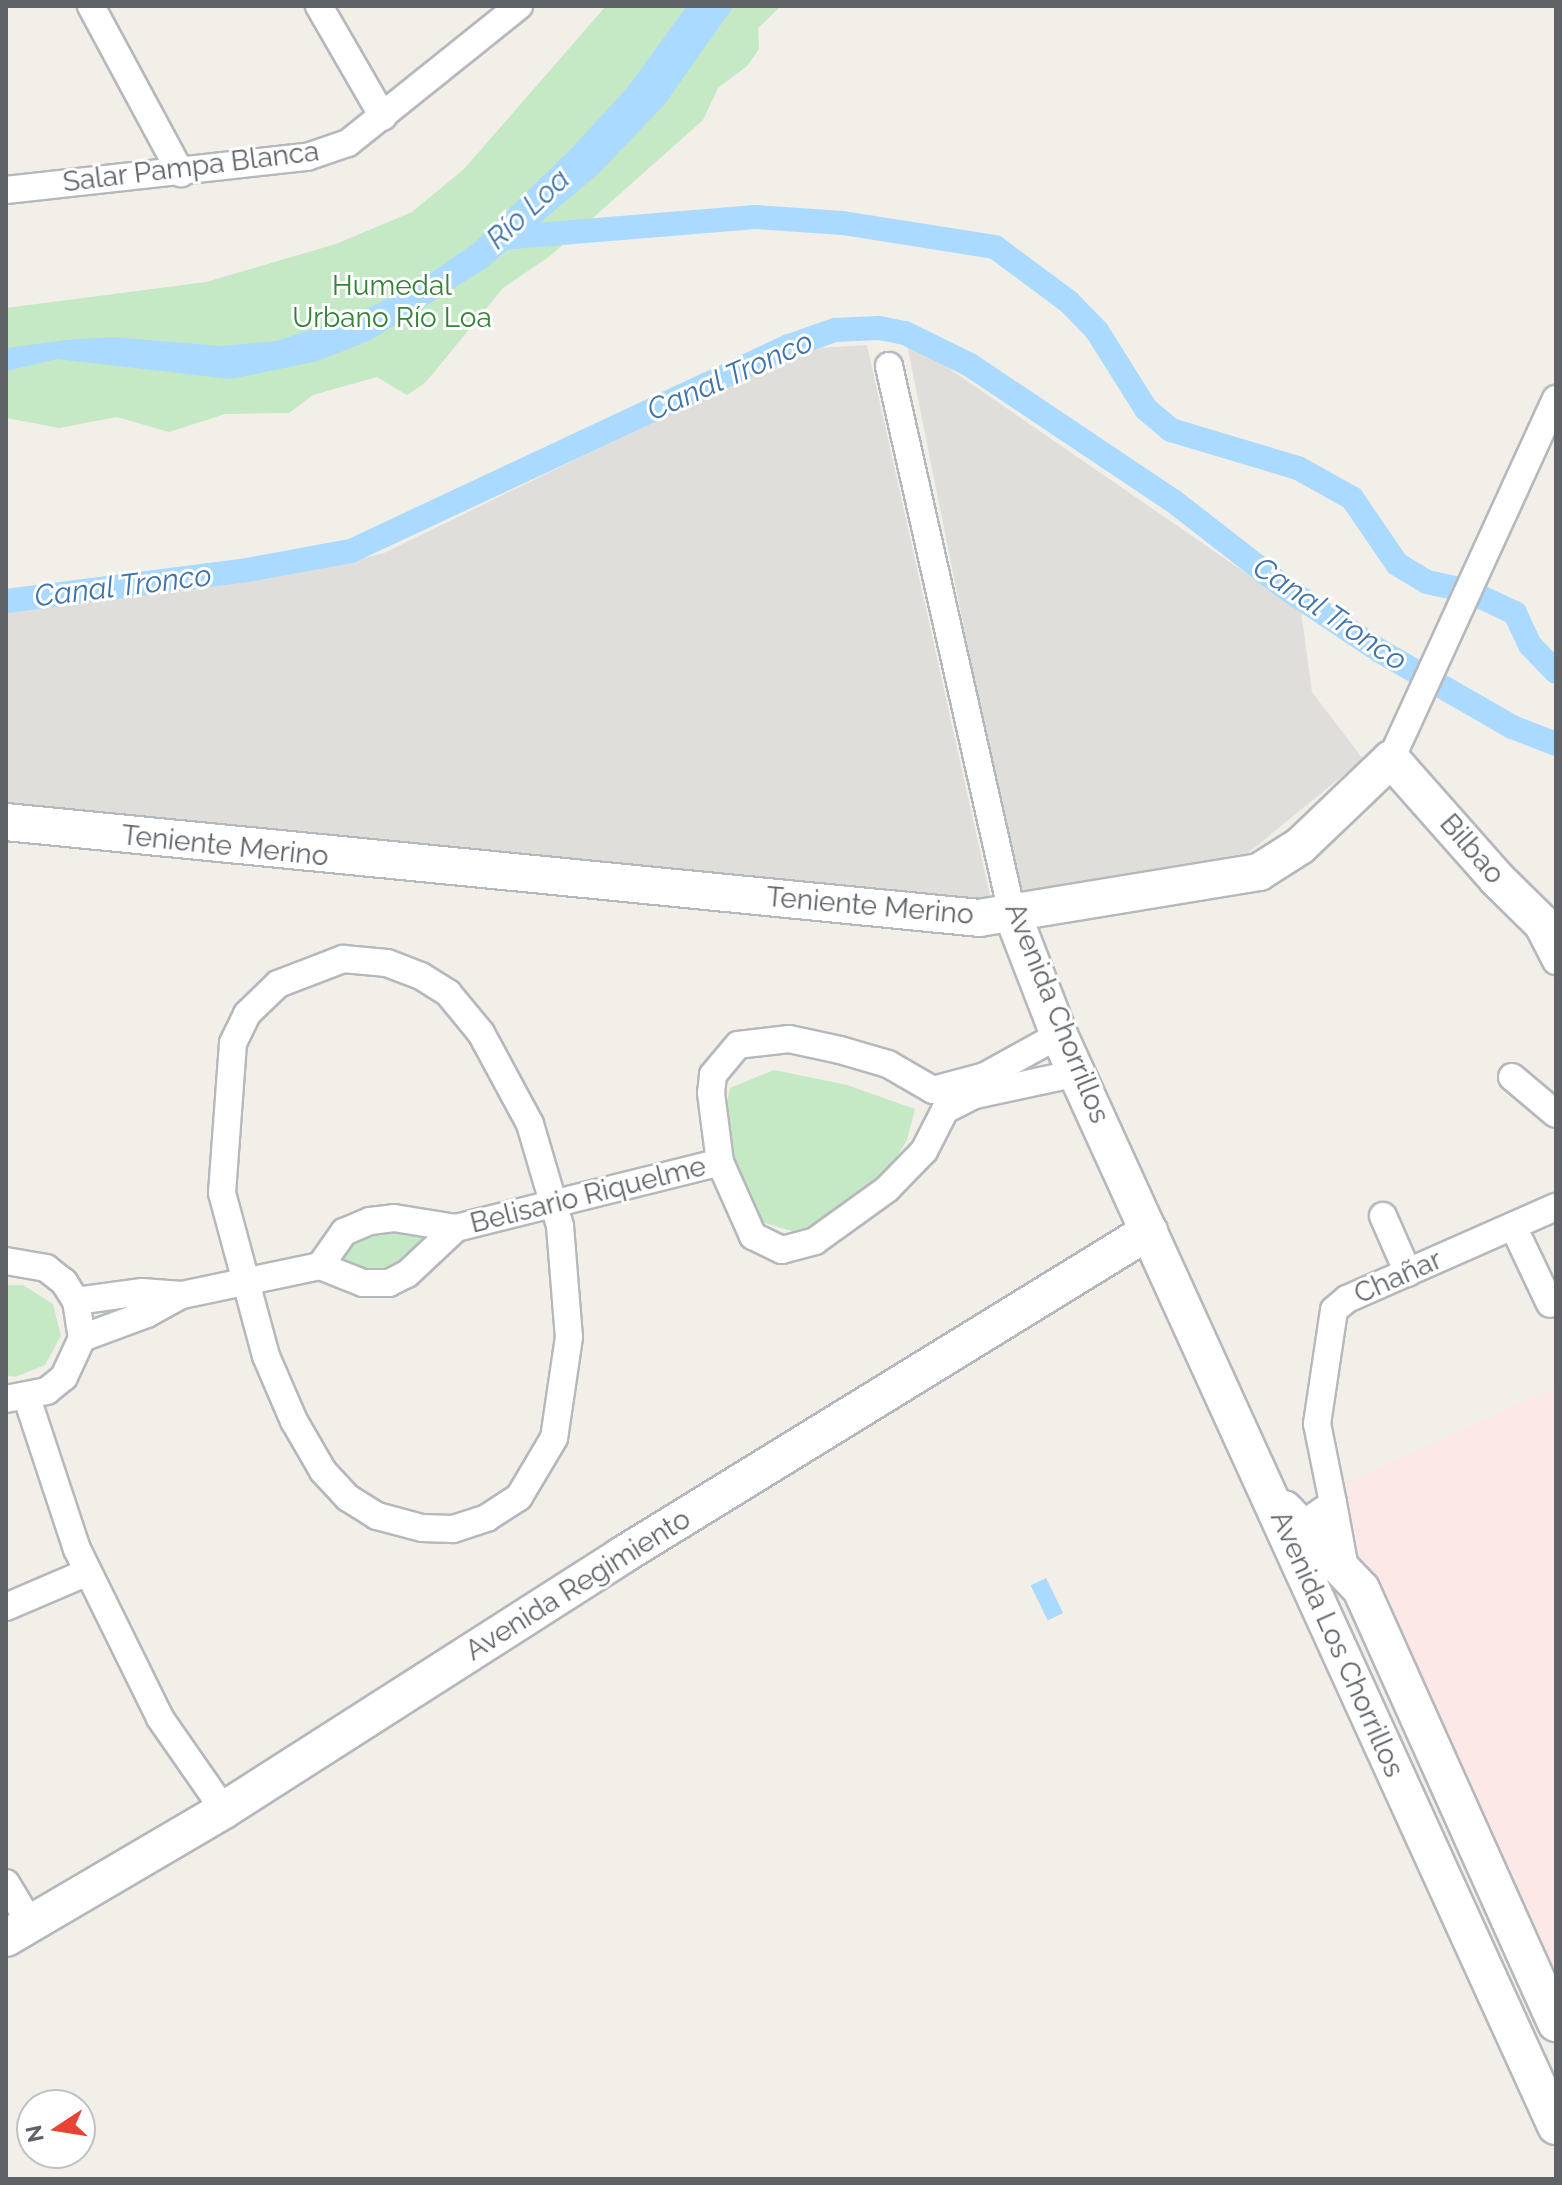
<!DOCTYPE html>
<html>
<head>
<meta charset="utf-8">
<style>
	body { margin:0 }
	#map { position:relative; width:1562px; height:2185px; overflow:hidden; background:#f1efe8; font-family:Raleway,sans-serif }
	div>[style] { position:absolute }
	.industrial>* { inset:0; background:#e0deda }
	.medical>* { inset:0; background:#fce8e6 }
	.green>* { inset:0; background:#c5e8c5 }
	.water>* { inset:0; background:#aadaff; transform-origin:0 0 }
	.canal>* { height:24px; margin:-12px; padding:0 12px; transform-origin:12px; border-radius:12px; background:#aadaff }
	.roads { filter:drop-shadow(2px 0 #b5b8bc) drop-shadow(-2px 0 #b5b8bc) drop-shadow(0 2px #b5b8bc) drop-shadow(0 -2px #b5b8bc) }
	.street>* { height:26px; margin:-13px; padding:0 13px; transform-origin:13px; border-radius:13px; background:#fff }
	.secondary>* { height:36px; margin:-18px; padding:0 18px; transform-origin:18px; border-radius:18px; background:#fff }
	span { translate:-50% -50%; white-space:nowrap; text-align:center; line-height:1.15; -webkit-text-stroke:6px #fff; paint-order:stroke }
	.street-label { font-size:28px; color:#5f6368 }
	.park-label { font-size:28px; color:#348238 }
	.water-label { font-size:30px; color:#4174aa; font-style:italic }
	.frame { position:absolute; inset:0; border:8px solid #5f6368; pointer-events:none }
	.north { position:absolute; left:16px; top:2089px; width:80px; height:80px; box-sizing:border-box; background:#fff; border:2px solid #bfc1c3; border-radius:50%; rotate:258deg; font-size:22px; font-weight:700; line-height:32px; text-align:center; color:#5f6368 }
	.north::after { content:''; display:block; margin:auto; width:28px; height:36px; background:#ea4335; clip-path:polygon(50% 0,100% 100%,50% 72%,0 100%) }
</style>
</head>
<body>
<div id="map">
	<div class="industrial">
		<div style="clip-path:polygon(906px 339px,1301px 611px,1312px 692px,1363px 759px,1248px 853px,1017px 892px)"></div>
		<div style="clip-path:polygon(867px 345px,993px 909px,6px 815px,6px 607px,346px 563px,384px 553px,802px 349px)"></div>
	</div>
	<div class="medical">
		<div style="clip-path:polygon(1556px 1387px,1556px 1983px,1352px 1550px,1339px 1486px)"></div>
	</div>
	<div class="green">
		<div style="clip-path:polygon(606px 6px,781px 6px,758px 28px,759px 49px,747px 66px,718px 88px,703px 120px,550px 256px,503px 288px,426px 382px,407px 395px,377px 377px,313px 395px,289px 413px,225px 414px,169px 432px,117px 417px,59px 428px,6px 418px,6px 308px,206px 282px,336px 244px,412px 212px,464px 169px)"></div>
		<div style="clip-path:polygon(774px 1070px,847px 1085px,915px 1109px,907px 1140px,878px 1188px,805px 1235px,761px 1222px,735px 1167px,724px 1116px,730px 1088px)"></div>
		<div style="clip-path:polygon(391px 1230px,433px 1235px,401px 1267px,356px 1272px,340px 1261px,350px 1245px)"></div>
		<div style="clip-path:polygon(23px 1285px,53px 1304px,61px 1336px,45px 1365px,15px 1377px,6px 1375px,6px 1285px)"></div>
	</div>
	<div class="water">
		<div style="clip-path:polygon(687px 6px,734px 6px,664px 105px,598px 174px,486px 268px,371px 340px,318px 361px,231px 379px,57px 359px,6px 371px,6px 348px,66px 340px,114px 337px,221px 346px,277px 341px,349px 317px,408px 289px,473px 244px,573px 147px,627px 88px)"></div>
		<div style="left:1046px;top:1578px;width:39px;height:17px;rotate:64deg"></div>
	</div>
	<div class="canal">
		<div style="left:500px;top:238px;width:256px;rotate:-4.7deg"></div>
		<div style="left:755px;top:217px;width:88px;rotate:3.9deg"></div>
		<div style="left:843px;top:223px;width:154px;rotate:9deg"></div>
		<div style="left:995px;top:247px;width:92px;rotate:36.6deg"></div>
		<div style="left:1069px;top:302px;width:40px;rotate:46deg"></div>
		<div style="left:1097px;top:331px;width:92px;rotate:57.9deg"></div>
		<div style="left:1146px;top:409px;width:33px;rotate:40deg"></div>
		<div style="left:1171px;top:430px;width:133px;rotate:16.7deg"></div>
		<div style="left:1298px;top:468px;width:62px;rotate:29.1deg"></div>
		<div style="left:1352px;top:498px;width:80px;rotate:55.7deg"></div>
		<div style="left:1397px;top:564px;width:35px;rotate:31deg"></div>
		<div style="left:1427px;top:582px;width:42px;rotate:12.4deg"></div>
		<div style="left:1468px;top:591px;width:52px;rotate:25.1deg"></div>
		<div style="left:1515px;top:613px;width:35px;rotate:65deg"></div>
		<div style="left:1530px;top:645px;width:37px;rotate:46deg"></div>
		<div style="left:6px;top:601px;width:243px;rotate:-7.3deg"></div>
		<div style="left:247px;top:570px;width:106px;rotate:-10.4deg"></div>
		<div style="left:351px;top:551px;width:484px;rotate:-25.1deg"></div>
		<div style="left:789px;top:346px;width:49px;rotate:-19.2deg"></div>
		<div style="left:835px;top:330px;width:44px;rotate:-2.6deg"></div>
		<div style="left:879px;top:328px;width:26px;rotate:11deg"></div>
		<div style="left:905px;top:333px;width:72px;rotate:26.2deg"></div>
		<div style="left:970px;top:365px;width:243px;rotate:33.8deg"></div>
		<div style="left:1172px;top:500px;width:142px;rotate:37.8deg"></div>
		<div style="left:1284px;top:587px;width:115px;rotate:33.7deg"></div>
		<div style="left:1380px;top:651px;width:152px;rotate:29.9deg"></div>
		<div style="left:1512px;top:727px;width:47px;rotate:21.1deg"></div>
	</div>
	<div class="roads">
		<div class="street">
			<div style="left:91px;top:6px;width:190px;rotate:61.7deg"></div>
			<div style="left:319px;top:6px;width:128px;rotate:60deg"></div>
			<div style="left:6px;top:190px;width:303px;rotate:-6.3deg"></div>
			<div style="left:307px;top:157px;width:43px;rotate:-18.9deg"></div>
			<div style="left:348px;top:143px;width:219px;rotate:-38.7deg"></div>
			<div style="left:889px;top:366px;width:561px;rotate:77.33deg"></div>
			<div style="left:1391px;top:759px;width:396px;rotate:-65.4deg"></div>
			<div style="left:1536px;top:922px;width:44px;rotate:62.9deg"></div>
			<div style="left:343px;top:959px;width:44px;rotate:5.2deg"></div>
			<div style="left:387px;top:963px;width:36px;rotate:21deg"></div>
			<div style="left:421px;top:976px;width:32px;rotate:32deg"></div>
			<div style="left:448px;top:993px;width:52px;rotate:50.5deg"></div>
			<div style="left:481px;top:1033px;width:103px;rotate:61.7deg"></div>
			<div style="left:530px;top:1124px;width:106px;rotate:73.6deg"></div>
			<div style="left:560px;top:1226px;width:111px;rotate:85.4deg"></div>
			<div style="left:569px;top:1337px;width:102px;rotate:98.4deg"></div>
			<div style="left:554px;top:1438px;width:69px;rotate:120.7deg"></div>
			<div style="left:519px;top:1497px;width:38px;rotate:147deg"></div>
			<div style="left:487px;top:1518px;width:36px;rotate:162deg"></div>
			<div style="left:453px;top:1529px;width:31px;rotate:-178deg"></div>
			<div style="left:422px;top:1528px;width:47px;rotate:-165.1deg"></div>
			<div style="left:377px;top:1516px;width:34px;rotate:-148deg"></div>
			<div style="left:348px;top:1498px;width:37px;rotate:-133deg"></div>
			<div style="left:323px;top:1471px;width:58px;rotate:-120.1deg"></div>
			<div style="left:294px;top:1421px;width:71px;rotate:-113.3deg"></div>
			<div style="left:266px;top:1356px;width:169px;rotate:-105.1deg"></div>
			<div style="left:222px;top:1193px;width:150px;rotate:-85.8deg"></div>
			<div style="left:233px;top:1043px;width:32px;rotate:-64deg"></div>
			<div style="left:247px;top:1014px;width:43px;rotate:-44.1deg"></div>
			<div style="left:278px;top:984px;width:70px;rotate:-21deg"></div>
			<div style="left:1059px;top:1035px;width:85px;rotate:151deg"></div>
			<div style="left:985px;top:1076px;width:54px;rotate:164.9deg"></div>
			<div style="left:933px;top:1090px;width:52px;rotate:-150deg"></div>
			<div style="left:888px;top:1064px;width:50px;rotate:-163.7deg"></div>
			<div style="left:840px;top:1050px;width:52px;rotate:-167.8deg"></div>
			<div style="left:789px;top:1039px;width:51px;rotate:173.3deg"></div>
			<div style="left:738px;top:1045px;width:39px;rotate:130deg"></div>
			<div style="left:713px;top:1075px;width:18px;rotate:96deg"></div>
			<div style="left:711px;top:1093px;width:70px;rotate:82.6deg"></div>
			<div style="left:720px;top:1162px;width:81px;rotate:66deg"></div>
			<div style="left:753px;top:1236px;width:32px;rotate:26deg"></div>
			<div style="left:782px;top:1250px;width:34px;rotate:-15deg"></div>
			<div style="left:815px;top:1241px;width:89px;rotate:-35.8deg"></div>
			<div style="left:887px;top:1189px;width:53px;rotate:-45.8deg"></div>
			<div style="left:924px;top:1151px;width:46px;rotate:-62.9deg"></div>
			<div style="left:945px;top:1110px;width:34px;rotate:-27deg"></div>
			<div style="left:975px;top:1095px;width:105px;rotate:-12.1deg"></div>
			<div style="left:1512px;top:1077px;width:57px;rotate:40.1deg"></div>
			<div style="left:1383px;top:1216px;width:62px;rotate:66.3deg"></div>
			<div style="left:1513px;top:1226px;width:86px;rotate:64.6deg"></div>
			<div style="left:6px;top:1261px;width:41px;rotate:9.9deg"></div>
			<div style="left:46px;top:1268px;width:23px;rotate:38deg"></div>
			<div style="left:64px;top:1282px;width:22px;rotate:58deg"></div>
			<div style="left:76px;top:1301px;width:37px;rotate:81deg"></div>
			<div style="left:82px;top:1338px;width:43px;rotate:114.8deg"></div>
			<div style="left:64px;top:1377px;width:22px;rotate:141deg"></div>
			<div style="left:47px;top:1391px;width:42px;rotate:169deg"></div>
			<div style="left:320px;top:1266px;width:42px;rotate:-54.8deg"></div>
			<div style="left:344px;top:1232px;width:28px;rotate:-23deg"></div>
			<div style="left:370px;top:1221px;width:24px;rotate:-7deg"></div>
			<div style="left:394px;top:1218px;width:63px;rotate:9.2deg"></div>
			<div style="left:456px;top:1228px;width:272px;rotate:-14deg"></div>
			<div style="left:76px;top:1301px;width:67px;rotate:-7.8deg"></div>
			<div style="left:142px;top:1292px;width:40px;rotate:4.3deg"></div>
			<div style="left:182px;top:1295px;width:141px;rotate:-11.9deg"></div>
			<div style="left:320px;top:1266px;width:46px;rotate:21.6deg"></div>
			<div style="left:363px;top:1283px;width:26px"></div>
			<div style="left:389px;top:1283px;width:20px;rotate:-27deg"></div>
			<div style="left:407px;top:1274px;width:67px;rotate:-43.2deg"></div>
			<div style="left:82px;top:1338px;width:69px;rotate:-20.3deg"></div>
			<div style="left:147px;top:1314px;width:39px;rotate:-29deg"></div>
			<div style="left:27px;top:1398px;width:159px;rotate:71.7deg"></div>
			<div style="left:77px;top:1549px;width:188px;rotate:63.8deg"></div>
			<div style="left:160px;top:1718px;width:112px;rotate:55.2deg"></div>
			<div style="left:1333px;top:1503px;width:81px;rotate:-101.4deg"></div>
			<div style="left:1317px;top:1424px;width:115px;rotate:-81.5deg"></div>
			<div style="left:1334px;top:1310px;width:17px;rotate:-40deg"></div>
			<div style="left:1347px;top:1299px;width:228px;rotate:-23.8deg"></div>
			<div style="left:1302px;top:1525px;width:38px;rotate:-35deg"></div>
			<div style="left:1333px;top:1503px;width:72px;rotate:79.6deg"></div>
			<div style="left:6px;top:1607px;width:89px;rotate:-23.1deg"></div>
			<div style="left:6px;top:1883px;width:47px;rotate:59deg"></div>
		</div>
		<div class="secondary">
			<div style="left:6px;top:822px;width:978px;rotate:5.63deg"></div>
			<div style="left:979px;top:918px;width:284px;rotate:-9.3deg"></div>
			<div style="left:1259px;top:872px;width:49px;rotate:-32.4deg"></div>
			<div style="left:1300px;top:846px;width:126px;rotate:-43.7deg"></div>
			<div style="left:1391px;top:759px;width:160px;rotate:48.5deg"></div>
			<div style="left:1497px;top:879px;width:83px;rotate:44.5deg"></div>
			<div style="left:1012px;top:913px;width:131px;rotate:68.9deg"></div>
			<div style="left:1059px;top:1035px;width:1199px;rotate:65.51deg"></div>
			<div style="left:1284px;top:1509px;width:111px;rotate:46.1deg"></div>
			<div style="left:1361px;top:1589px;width:476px;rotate:65.8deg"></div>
			<div style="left:6px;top:1938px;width:253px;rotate:-30.4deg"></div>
			<div style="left:224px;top:1810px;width:471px;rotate:-32.6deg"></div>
			<div style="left:621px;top:1556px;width:620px;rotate:-31.61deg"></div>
		</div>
	</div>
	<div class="street-label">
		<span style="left:191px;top:167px;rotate:-7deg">Salar Pampa Blanca</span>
		<span style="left:225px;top:846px;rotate:6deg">Teniente Merino</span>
		<span style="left:1472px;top:849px;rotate:49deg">Bilbao</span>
		<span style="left:870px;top:906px;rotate:5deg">Teniente Merino</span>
		<span style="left:1057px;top:1013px;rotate:68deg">Avenida Chorrillos</span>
		<span style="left:588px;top:1195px;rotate:-14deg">Belisario Riquelme</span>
		<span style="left:1398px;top:1277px;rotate:-24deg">Chañar</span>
		<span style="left:578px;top:1585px;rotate:-32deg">Avenida Regimiento</span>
		<span style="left:1337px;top:1644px;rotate:66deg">Avenida Los Chorrillos</span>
	</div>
	<div class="park-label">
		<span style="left:392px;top:302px">Humedal<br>Urbano Río Loa</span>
	</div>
	<div class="water-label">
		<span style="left:528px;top:209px;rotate:-43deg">Río Loa</span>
		<span style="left:730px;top:376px;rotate:-24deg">Canal Tronco</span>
		<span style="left:123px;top:586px;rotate:-7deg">Canal Tronco</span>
		<span style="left:1330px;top:614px;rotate:34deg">Canal Tronco</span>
	</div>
	<div class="frame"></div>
	<div class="north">N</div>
</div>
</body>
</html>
